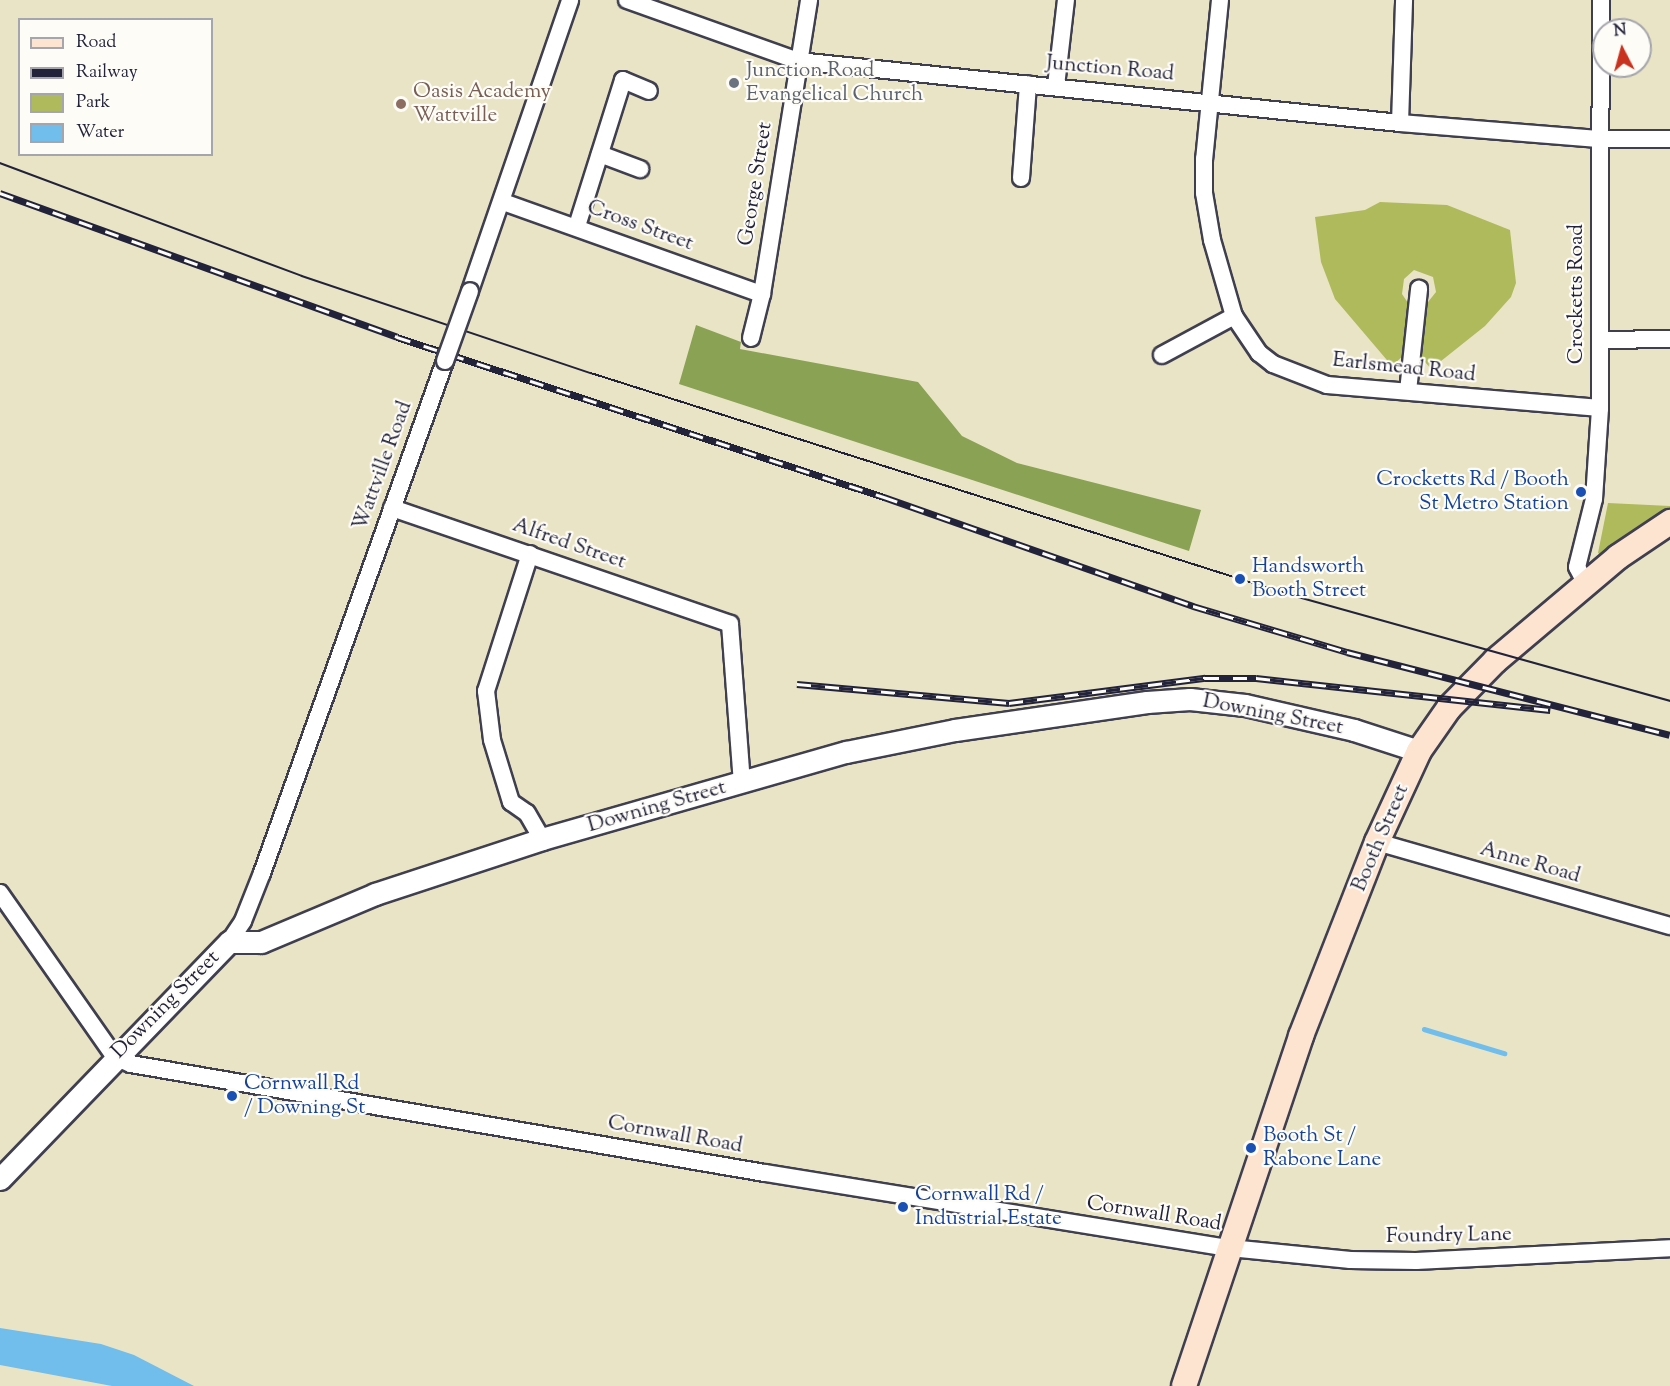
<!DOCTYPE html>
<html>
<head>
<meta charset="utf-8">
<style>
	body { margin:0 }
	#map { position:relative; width:1670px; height:1386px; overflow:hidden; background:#e9e4c5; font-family:"Sorts Mill Goudy",serif }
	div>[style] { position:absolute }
	.green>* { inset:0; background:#aeba5c }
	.forest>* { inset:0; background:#8aa254 }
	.water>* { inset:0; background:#71bdeb }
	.stream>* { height:4.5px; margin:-2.25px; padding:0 2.25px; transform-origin:2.25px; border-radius:2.25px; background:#71bdeb }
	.roads { filter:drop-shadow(2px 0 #403f50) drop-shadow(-2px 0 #403f50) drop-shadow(0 2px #403f50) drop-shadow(0 -2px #403f50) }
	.minor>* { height:16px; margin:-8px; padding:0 8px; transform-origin:8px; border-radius:8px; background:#fff }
	.tertiary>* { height:21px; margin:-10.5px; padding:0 10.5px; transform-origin:10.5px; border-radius:10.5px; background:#fff }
	.secondary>* { height:24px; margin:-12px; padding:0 12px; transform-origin:12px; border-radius:12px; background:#fde4d1 }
	.tram>* { height:1.5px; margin:-0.75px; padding:0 0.75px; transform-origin:0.75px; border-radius:0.75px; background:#22223b }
	.rail>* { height:7px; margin-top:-3.5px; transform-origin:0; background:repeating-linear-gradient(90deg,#fdfcf7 0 14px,#22223b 0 28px); box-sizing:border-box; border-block:2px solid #22223b }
	.bridges { filter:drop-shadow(2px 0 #403f50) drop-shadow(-2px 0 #403f50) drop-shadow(0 2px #403f50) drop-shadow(0 -2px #403f50) }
	.minor-bridge>* { height:16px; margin:-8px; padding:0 8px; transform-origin:8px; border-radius:8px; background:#fff }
	.dots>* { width:16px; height:16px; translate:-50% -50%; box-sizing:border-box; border:3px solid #fdfcf7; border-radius:50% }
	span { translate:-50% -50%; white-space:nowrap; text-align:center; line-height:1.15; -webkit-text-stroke:4.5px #fdfcf7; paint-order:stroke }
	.street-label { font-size:21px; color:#22223b }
	.worship-label { font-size:21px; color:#5b616d }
	.left { translate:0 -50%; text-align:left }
	.education-label { font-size:21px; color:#785e54 }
	.transit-label { font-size:21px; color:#164399 }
	.right { translate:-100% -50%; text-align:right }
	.legend { position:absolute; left:18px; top:18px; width:195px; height:138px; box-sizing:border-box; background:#fdfcf7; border:2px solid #a5a5ac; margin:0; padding:8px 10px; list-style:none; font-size:18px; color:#22223b }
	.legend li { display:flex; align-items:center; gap:12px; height:30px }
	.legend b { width:30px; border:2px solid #a5a5ac }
	.north { position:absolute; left:1592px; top:18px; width:60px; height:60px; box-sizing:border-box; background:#fdfcf7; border:2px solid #a5a5ac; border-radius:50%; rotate:354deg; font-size:16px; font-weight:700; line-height:24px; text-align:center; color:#22223b }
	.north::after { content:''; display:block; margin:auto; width:21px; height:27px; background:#c8321e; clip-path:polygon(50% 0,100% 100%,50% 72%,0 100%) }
</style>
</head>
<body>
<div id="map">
	<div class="green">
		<div style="clip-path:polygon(1380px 202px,1447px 205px,1510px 230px,1516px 283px,1511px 297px,1485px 326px,1431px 369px,1420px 356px,1424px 307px,1436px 292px,1433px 277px,1414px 270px,1404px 279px,1402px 294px,1410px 306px,1406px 353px,1392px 366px,1335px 299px,1321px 262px,1315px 217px,1365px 210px)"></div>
		<div style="clip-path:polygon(1608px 503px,1670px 506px,1670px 508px,1604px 557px,1598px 553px)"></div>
	</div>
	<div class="forest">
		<div style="clip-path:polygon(696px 325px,741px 342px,740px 349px,918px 382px,962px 436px,1017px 463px,1201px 510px,1189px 551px,679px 384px)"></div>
	</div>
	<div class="water">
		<div style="clip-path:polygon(0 1328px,101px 1344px,134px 1355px,194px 1386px,112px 1386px,0 1365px)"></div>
	</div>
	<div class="stream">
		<div style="left:1424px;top:1029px;width:84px;rotate:16.7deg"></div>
	</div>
	<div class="roads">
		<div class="minor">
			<div style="left:627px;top:0;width:182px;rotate:19.6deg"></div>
			<div style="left:798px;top:61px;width:605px;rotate:5.88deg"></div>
			<div style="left:1400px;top:123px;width:199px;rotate:4.6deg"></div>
			<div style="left:1598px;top:139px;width:72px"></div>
			<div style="left:1220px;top:0;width:160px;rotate:95.7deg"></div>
			<div style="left:1204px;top:159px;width:34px;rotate:90deg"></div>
			<div style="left:1204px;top:193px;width:48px;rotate:80.3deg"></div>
			<div style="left:1212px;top:240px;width:79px;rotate:73.9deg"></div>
			<div style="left:1234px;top:316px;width:45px;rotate:56deg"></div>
			<div style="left:1259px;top:353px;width:18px;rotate:38deg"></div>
			<div style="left:1273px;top:364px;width:58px;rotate:21.3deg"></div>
			<div style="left:1327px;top:385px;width:274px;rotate:4.8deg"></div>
			<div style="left:1056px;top:86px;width:87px;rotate:-83.4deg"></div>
			<div style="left:1400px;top:123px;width:123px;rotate:-88.1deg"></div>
			<div style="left:600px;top:154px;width:43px;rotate:20.6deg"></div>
			<div style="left:1021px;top:178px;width:94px;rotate:-85.7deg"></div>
			<div style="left:503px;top:202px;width:275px;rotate:19.6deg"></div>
			<div style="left:577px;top:226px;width:153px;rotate:-72.5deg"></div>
			<div style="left:623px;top:80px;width:28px;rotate:23deg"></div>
			<div style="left:470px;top:291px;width:308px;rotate:-71deg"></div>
			<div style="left:751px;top:338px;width:45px;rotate:-76deg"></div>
			<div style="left:762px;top:294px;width:298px;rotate:-80.9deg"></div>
			<div style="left:1600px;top:340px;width:70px;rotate:-0.8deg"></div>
			<div style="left:1162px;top:355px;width:82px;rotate:-28.4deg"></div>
			<div style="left:1408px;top:391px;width:103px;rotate:-83.8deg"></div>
			<div style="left:392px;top:508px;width:357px;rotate:18.9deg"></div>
			<div style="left:730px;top:624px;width:158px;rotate:85.7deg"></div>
			<div style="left:530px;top:554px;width:144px;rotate:107.8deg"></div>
			<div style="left:486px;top:691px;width:49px;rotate:83deg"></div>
			<div style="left:492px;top:740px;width:65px;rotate:73deg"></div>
			<div style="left:511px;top:802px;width:19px;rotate:35deg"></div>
			<div style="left:527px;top:813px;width:30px;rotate:60deg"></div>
			<div style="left:1586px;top:584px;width:19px;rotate:-118deg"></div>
			<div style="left:1577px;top:567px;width:70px;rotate:-76deg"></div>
			<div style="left:1594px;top:499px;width:91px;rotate:-86.2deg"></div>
			<div style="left:1600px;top:408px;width:408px;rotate:-89.9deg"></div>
			<div style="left:1377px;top:842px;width:305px;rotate:16deg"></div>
			<div style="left:0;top:893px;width:200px;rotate:55deg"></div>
			<div style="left:115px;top:1057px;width:17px;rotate:24deg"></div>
			<div style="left:131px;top:1064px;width:643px;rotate:9.76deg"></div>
			<div style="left:765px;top:1173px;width:471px;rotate:9.2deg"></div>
			<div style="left:1230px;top:1248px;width:121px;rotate:5.7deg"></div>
			<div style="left:1350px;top:1260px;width:66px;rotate:0.9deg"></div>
			<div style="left:1416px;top:1261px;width:254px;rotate:-2.9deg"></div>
			<div style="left:229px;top:942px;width:25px;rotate:-56deg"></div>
			<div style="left:243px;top:921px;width:52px;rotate:-68.4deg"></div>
			<div style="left:262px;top:873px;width:544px;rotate:-70.33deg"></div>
		</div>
		<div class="tertiary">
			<div style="left:0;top:1179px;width:330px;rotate:-46deg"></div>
			<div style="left:229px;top:942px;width:32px"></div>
			<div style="left:261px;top:942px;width:124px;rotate:-22.8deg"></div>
			<div style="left:375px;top:894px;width:176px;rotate:-18.2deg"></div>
			<div style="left:542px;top:839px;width:316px;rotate:-16deg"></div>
			<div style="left:846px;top:752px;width:111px;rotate:-11.4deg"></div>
			<div style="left:955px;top:730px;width:194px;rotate:-8.3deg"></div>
			<div style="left:1147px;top:702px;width:43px;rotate:-4deg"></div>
			<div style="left:1190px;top:699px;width:55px;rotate:6.2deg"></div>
			<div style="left:1245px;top:705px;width:112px;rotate:12.9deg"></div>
			<div style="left:1354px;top:730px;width:68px;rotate:17.9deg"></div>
		</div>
		<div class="secondary">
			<div style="left:1184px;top:1386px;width:369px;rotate:-71.5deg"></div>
			<div style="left:1301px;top:1036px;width:208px;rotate:-68.6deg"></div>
			<div style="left:1377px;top:842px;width:100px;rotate:-65.2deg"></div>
			<div style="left:1419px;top:751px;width:52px;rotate:-55.1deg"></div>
			<div style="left:1449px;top:708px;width:66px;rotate:-45.6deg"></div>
			<div style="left:1495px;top:661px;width:161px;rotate:-40.2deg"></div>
			<div style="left:1618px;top:557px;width:63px;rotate:-33.9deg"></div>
		</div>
	</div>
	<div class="tram">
		<div style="left:0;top:163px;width:322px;rotate:20.5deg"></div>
		<div style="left:302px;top:276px;width:305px;rotate:18.6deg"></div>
		<div style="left:591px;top:373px;width:734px;rotate:17.6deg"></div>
		<div style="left:1291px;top:595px;width:394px;rotate:15.6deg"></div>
	</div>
	<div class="rail">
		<div style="left:0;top:193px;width:422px;rotate:19.9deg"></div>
		<div style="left:397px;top:337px;width:513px;rotate:18.19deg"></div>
		<div style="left:884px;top:497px;width:328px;rotate:19.4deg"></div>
		<div style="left:1193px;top:606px;width:161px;rotate:16.6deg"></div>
		<div style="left:1347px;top:652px;width:333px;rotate:14.4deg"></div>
		<div style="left:797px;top:684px;width:213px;rotate:5.1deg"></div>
		<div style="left:1009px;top:703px;width:198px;rotate:-7.3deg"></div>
		<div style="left:1205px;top:678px;width:51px"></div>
		<div style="left:1256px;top:678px;width:296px;rotate:6.2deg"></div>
	</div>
	<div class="bridges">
		<div class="minor-bridge">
			<div style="left:445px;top:361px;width:74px;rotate:-70.3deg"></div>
		</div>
	</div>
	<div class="dots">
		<div style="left:734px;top:83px;background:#6b7280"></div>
		<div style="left:401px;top:104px;background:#8d6e63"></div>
		<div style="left:1581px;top:492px;background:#1a4fb4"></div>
		<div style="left:1240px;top:579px;background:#1a4fb4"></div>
		<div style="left:232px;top:1096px;background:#1a4fb4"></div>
		<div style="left:1251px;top:1148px;background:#1a4fb4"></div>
		<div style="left:903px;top:1207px;background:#1a4fb4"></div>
	</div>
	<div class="street-label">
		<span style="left:1110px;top:69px;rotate:5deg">Junction Road</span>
		<span style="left:756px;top:184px;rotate:-81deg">George Street</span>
		<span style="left:640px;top:226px;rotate:20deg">Cross Street</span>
		<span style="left:1577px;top:294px;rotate:-90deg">Crocketts Road</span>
		<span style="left:1404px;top:368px;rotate:6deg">Earlsmead Road</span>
		<span style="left:383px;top:466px;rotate:-70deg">Wattville Road</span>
		<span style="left:569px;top:544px;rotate:19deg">Alfred Street</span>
		<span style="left:1273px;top:715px;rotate:11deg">Downing Street</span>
		<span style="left:657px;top:807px;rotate:-16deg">Downing Street</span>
		<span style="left:1381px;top:838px;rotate:-67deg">Booth Street</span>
		<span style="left:1530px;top:863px;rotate:16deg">Anne Road</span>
		<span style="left:166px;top:1005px;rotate:-45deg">Downing Street</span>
		<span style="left:675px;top:1135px;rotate:10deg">Cornwall Road</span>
		<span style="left:1154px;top:1214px;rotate:9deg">Cornwall Road</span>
		<span style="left:1449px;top:1236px;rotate:-1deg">Foundry Lane</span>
	</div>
	<div class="worship-label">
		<span class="left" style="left:746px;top:83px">Junction Road<br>Evangelical Church</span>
	</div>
	<div class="education-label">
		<span class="left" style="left:413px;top:104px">Oasis Academy<br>Wattville</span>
	</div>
	<div class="transit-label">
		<span class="right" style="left:1569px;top:492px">Crocketts Rd / Booth<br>St Metro Station</span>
		<span class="left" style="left:1252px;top:579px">Handsworth<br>Booth Street</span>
		<span class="left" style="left:244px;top:1096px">Cornwall Rd<br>/ Downing St</span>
		<span class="left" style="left:1263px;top:1148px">Booth St /<br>Rabone Lane</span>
		<span class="left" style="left:915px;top:1207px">Cornwall Rd /<br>Industrial Estate</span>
	</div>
	<ul class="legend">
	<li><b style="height:8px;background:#fde4d1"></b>Road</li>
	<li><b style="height:8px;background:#22223b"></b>Railway</li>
	<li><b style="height:16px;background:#aeba5c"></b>Park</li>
	<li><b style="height:16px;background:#71bdeb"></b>Water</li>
	</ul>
	<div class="north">N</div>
</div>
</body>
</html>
